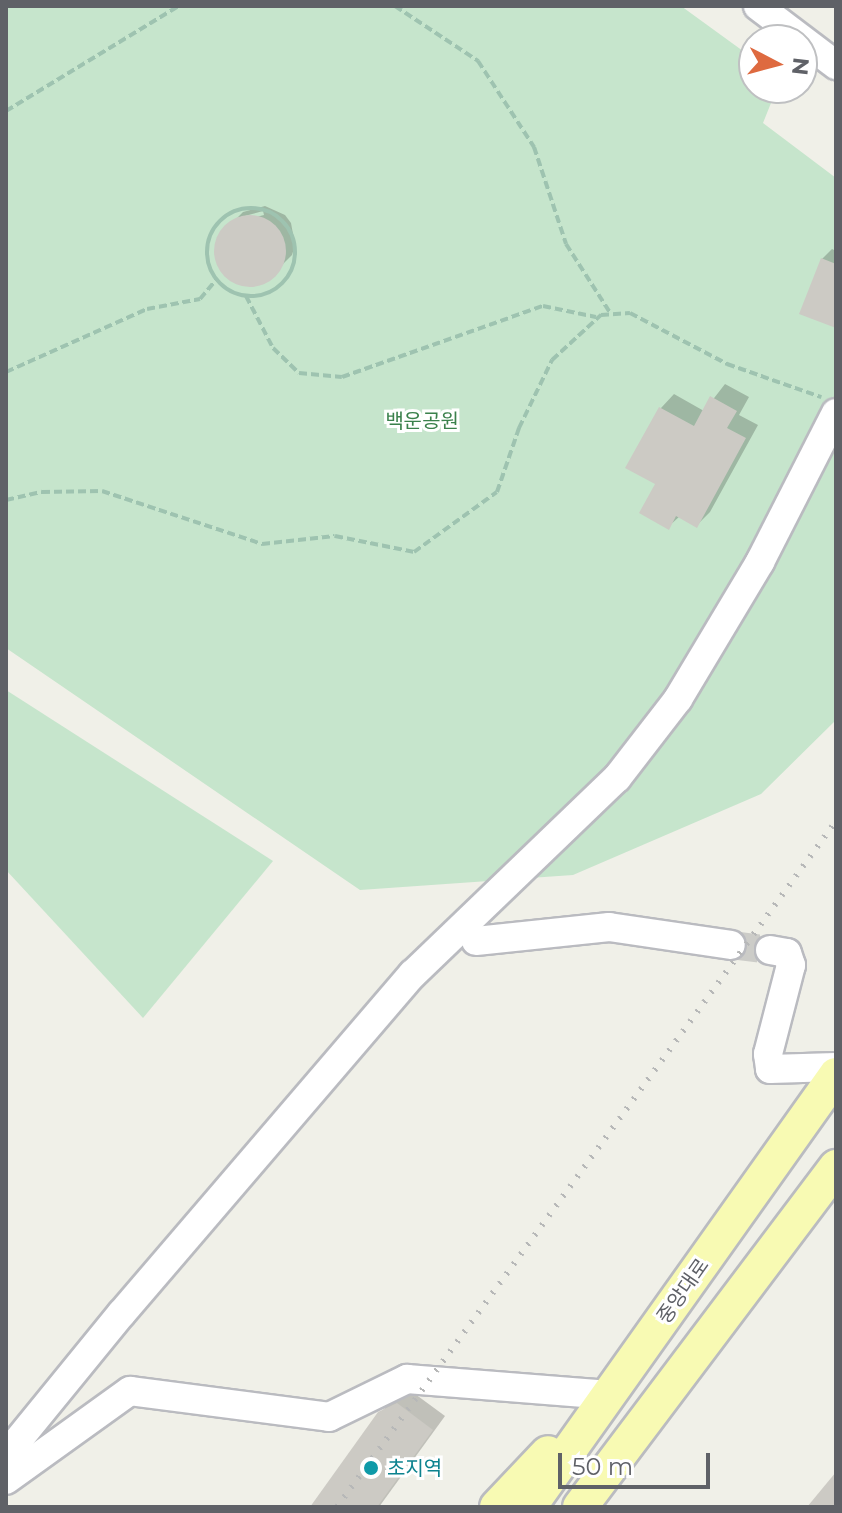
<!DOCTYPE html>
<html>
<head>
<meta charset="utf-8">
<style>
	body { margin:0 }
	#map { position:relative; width:842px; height:1513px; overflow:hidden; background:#f0f0e8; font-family:Montserrat,"Noto Sans KR",sans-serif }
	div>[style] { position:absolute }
	.green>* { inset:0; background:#c6e5cc }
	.shadow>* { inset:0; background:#0003 }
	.building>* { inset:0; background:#cccac4 }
	.round { border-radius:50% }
	.minor-tunnel>* { height:28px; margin-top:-14px; transform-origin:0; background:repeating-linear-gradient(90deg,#ccccc8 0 28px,transparent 0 42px) }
	.path>* { height:4px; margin-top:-2px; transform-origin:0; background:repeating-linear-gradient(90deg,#9ec3b0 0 8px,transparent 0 12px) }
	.path>.ring { margin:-2px; padding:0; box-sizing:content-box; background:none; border:4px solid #9ec3b0; border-radius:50% }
	.roads { filter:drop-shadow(2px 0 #babbc0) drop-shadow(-2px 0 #babbc0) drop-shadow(0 2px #babbc0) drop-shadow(0 -2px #babbc0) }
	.minor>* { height:28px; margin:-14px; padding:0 14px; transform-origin:14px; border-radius:14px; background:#fff }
	.major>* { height:34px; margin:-17px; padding:0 17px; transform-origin:17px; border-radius:17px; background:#f8fab3 }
	.rail>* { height:6px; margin-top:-3px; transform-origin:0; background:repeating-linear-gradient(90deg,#b7b8b8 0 2px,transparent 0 12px) }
	.dots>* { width:22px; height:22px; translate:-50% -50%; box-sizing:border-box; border:4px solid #fff; border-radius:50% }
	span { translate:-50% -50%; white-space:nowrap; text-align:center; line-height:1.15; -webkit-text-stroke:6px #fff; paint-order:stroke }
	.park-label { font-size:20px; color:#3b814c }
	.street-label { font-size:20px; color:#5f6167 }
	.culture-label { font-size:20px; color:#0d838f }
	.left { translate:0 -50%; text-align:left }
	.frame { position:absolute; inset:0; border:8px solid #5f6167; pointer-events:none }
	.north { position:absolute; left:738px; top:24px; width:80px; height:80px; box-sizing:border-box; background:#fff; border:2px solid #bfc0c2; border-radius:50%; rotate:96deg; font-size:22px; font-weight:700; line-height:32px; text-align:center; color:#5f6167 }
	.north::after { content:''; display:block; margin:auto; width:28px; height:36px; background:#de6a40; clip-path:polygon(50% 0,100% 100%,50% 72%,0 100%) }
	.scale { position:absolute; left:558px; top:1453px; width:152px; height:36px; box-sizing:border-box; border:4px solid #5f6167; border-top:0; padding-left:10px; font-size:24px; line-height:28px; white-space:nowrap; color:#5f6167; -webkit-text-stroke:6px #fff; paint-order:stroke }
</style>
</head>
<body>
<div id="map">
	<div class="green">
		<div style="clip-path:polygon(6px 6px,681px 6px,754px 59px,754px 88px,777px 88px,763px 123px,836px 178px,836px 720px,761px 794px,573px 875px,360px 890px,6px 648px)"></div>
		<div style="clip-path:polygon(6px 690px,273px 861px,143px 1018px,6px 870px)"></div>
	</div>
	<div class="shadow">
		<div style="clip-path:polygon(265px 206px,285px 215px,291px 223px,295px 245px,292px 255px,265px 282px,244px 285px,224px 273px,216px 252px,224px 230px,231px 223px,264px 215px,263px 211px,237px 218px,243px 212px)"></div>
		<div style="clip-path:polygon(832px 249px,836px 251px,836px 323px,822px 259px)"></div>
		<div style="clip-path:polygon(725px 384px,749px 397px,739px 415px,758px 425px,710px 512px,697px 525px,680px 516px,668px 527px,658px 484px,628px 467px,661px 408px,674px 394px,704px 411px)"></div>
		<div style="clip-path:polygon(411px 1391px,445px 1416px,379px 1507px,312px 1507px,380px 1413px,394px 1399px)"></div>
	</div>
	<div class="building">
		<div class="round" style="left:214px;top:215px;width:72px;height:72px"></div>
		<div style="clip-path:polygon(821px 258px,836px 264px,836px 328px,799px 314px)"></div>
		<div style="clip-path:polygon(710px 396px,737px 411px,727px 428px,746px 438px,697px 528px,676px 516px,669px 530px,639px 513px,655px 484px,625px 468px,659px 407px,694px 426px)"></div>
		<div style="clip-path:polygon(397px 1403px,433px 1430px,377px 1507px,310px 1507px,378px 1412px)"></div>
		<div style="clip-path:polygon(836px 1472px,836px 1507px,807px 1507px)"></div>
	</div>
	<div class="minor-tunnel">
		<div style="left:731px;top:945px;width:39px;rotate:7deg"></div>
	</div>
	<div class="path">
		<div style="left:395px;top:6px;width:100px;rotate:33.5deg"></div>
		<div style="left:478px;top:61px;width:103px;rotate:56.9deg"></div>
		<div style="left:534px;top:147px;width:102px;rotate:71.7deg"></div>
		<div style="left:566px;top:244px;width:83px;rotate:57.3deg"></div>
		<div style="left:6px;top:111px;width:202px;rotate:-31.3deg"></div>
		<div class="ring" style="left:207px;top:208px;width:84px;height:84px"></div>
		<div style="left:246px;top:296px;width:59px;rotate:62.6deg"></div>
		<div style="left:273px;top:348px;width:36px;rotate:44deg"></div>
		<div style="left:299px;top:373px;width:43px;rotate:5.3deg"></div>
		<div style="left:342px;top:377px;width:213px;rotate:-19.5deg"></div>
		<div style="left:543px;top:306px;width:54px;rotate:11.7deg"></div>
		<div style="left:6px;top:372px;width:154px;rotate:-24.1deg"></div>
		<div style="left:147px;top:309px;width:54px;rotate:-10.7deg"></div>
		<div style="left:200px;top:299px;width:25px;rotate:-50deg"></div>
		<div style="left:6px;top:500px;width:37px;rotate:-13deg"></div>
		<div style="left:42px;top:492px;width:60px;rotate:-1deg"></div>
		<div style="left:102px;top:491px;width:169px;rotate:18.3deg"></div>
		<div style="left:262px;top:544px;width:73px;rotate:-6.3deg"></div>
		<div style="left:335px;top:536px;width:81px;rotate:11.4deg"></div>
		<div style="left:414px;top:552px;width:102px;rotate:-35.9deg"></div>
		<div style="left:497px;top:492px;width:68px;rotate:-71deg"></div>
		<div style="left:519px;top:428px;width:76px;rotate:-64.1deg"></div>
		<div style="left:552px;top:360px;width:67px;rotate:-42.6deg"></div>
		<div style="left:601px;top:315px;width:29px;rotate:-4deg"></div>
		<div style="left:630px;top:313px;width:110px;rotate:27.7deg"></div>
		<div style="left:727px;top:364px;width:100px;rotate:19.3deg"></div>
	</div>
	<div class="roads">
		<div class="minor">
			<div style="left:758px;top:6px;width:98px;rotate:37.1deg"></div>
			<div style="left:476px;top:941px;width:134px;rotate:-6deg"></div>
			<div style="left:609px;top:927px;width:123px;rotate:8.4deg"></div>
			<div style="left:770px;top:950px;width:17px;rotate:10deg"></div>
			<div style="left:787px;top:953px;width:13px;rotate:72deg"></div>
			<div style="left:791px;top:965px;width:92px;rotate:104.5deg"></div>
			<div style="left:768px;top:1054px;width:15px;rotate:82deg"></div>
			<div style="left:770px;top:1069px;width:66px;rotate:-1.7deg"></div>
			<div style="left:6px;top:1455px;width:183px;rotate:-50.8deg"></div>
			<div style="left:122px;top:1313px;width:447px;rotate:-49.4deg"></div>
			<div style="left:413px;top:974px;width:283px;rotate:-43.9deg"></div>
			<div style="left:617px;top:778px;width:100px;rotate:-52.3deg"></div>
			<div style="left:678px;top:699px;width:160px;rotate:-59.1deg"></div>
			<div style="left:760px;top:562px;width:167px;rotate:-63deg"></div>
			<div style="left:6px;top:1480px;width:153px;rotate:-35.7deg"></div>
			<div style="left:130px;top:1391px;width:201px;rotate:7.4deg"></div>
			<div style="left:329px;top:1417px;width:87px;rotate:-26deg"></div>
			<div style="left:407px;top:1379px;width:203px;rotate:4.5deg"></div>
		</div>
		<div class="major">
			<div style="left:497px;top:1507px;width:74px;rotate:-46.6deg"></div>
			<div style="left:529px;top:1507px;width:530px;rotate:-54.6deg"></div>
			<div style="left:580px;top:1507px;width:426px;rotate:-53deg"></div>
		</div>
	</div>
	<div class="rail">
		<div style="left:337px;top:1507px;width:848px;rotate:-53.97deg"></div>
	</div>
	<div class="dots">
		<div style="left:371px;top:1468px;background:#0f9aa8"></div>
	</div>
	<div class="park-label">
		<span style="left:422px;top:421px">백운공원</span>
	</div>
	<div class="street-label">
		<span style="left:683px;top:1291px;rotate:-55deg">중앙대로</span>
	</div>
	<div class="culture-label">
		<span class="left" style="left:387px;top:1468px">초지역</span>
	</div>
	<div class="frame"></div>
	<div class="north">N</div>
	<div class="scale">50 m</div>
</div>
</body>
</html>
